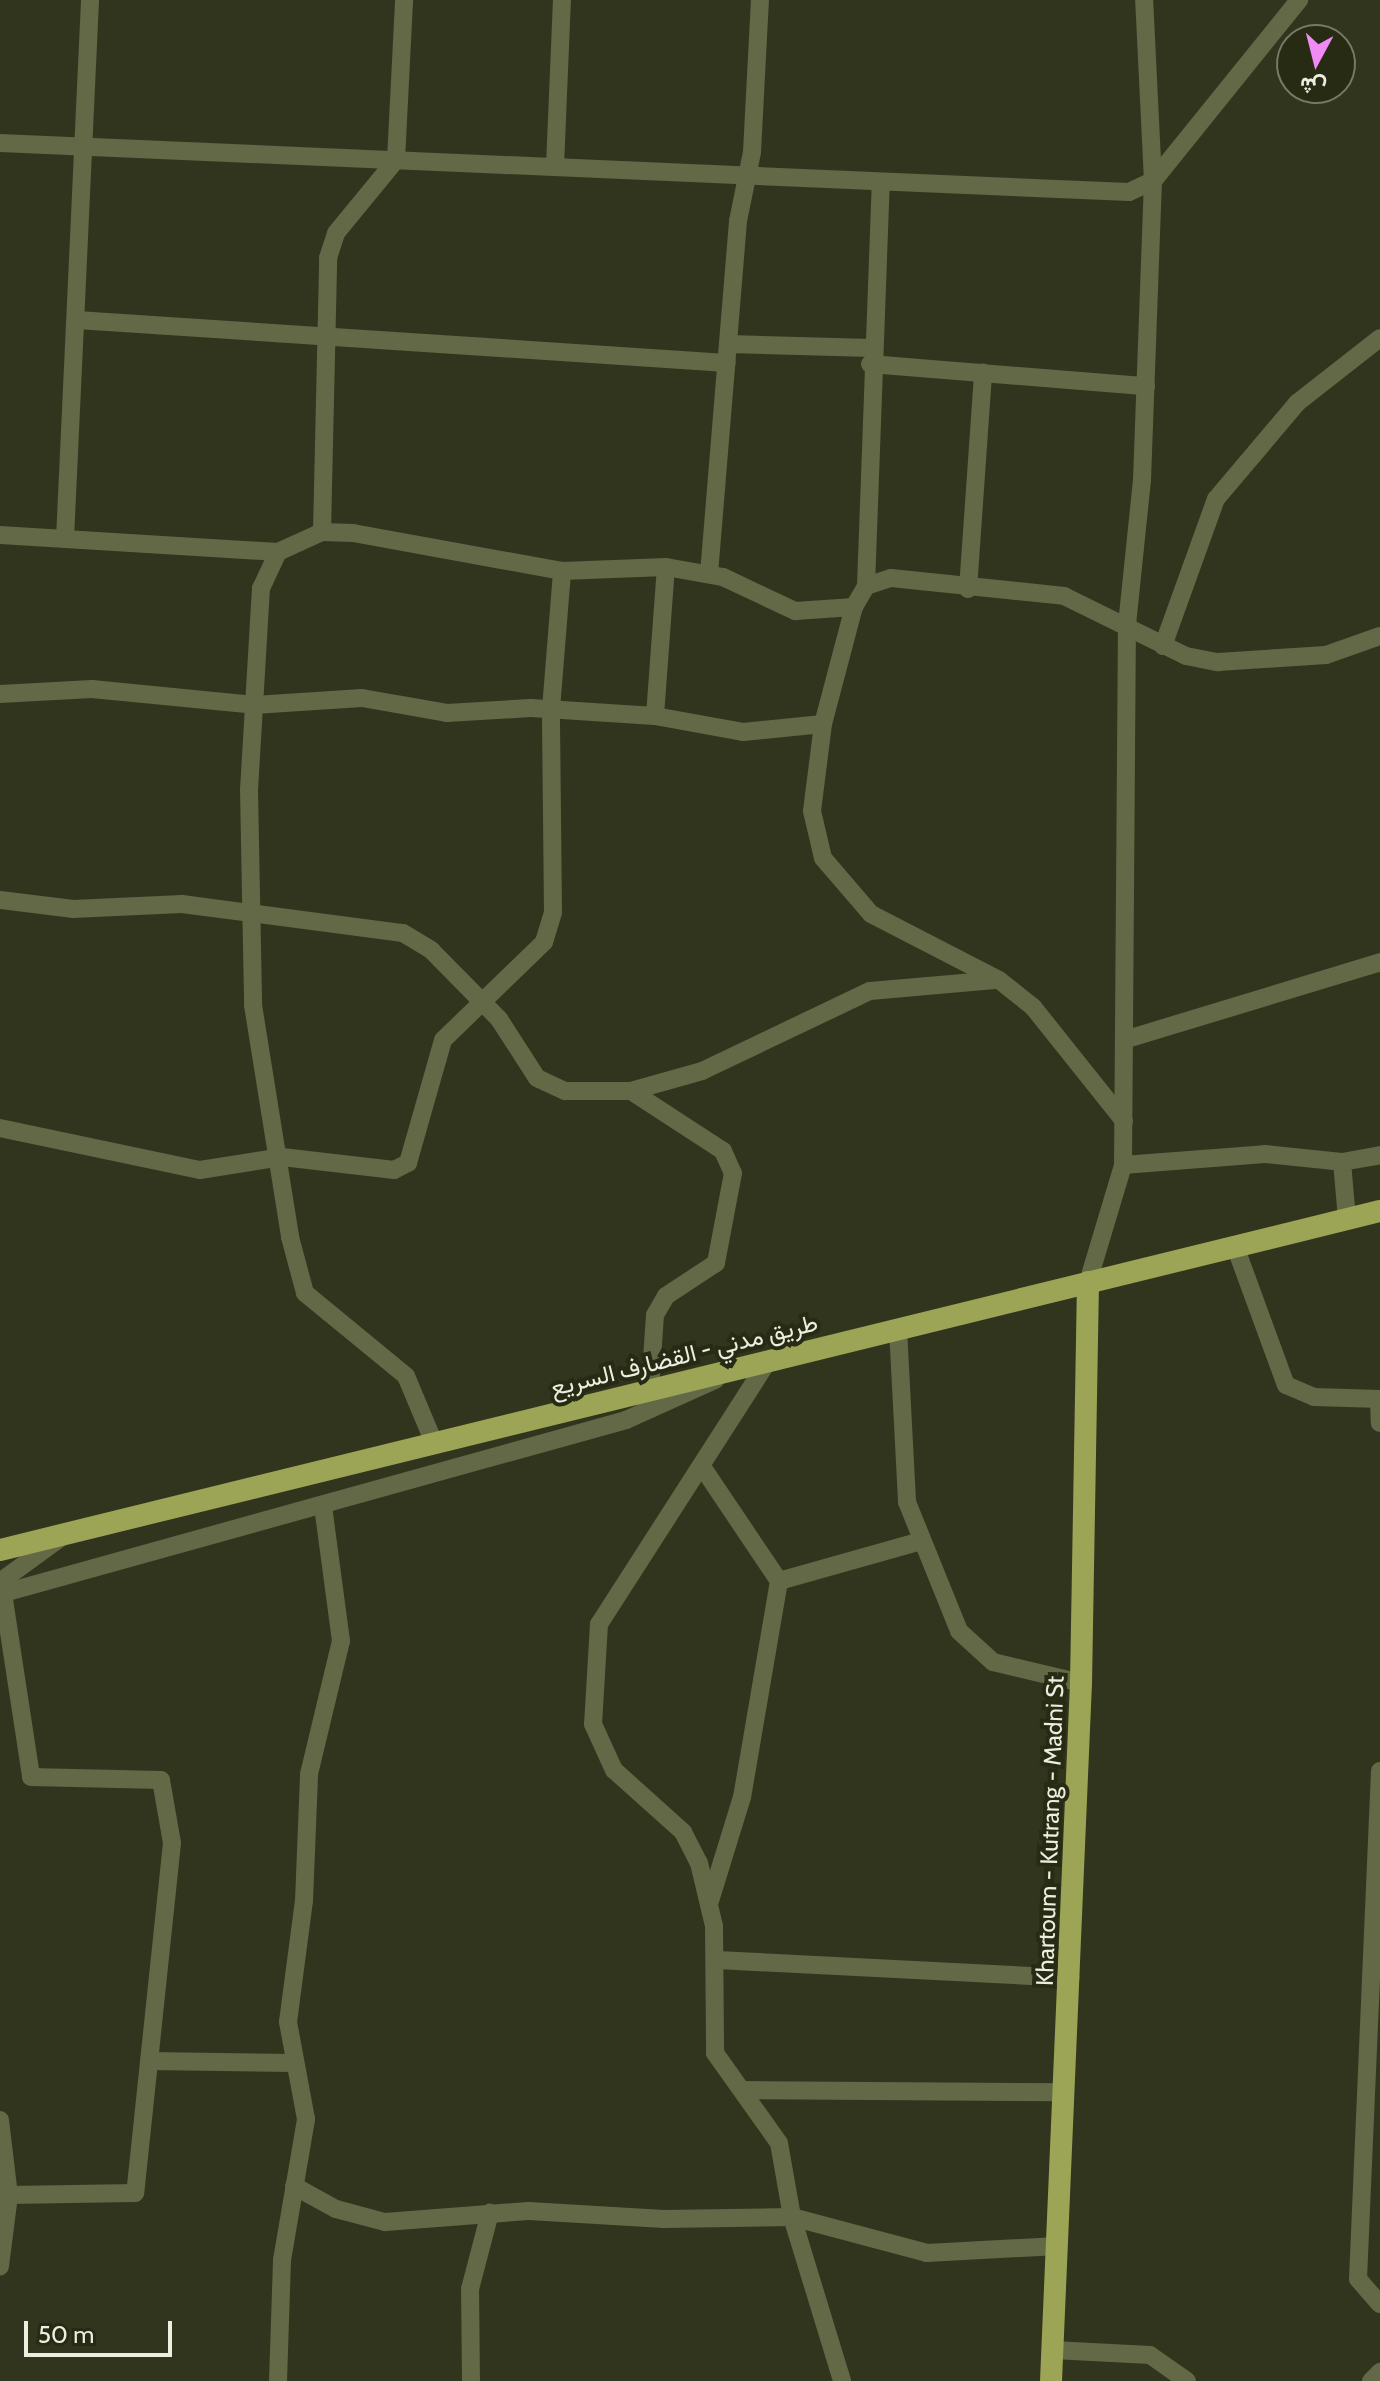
<!DOCTYPE html>
<html>
<head>
<meta charset="utf-8">
<style>
	body { margin:0 }
	#map { position:relative; width:1380px; height:2381px; overflow:hidden; background:#32351e; font-family:Cabin,Vazirmatn,sans-serif }
	div>[style] { position:absolute }
	.minor>* { height:18px; margin:-9px; padding:0 9px; transform-origin:9px; border-radius:9px; background:#636846 }
	.trunk>* { height:22px; margin:-11px; padding:0 11px; transform-origin:11px; border-radius:11px; background:#9ca556 }
	span { translate:-50% -50%; white-space:nowrap; text-align:center; line-height:1.15; -webkit-text-stroke:8px #282b14; paint-order:stroke }
	.street-label { font-size:24px; color:#ecefe0 }
	.north { position:absolute; left:1276px; top:24px; width:80px; height:80px; box-sizing:border-box; background:#282b14; border:2px solid #767966; border-radius:50%; rotate:187deg; font-size:22px; font-weight:700; line-height:32px; text-align:center; color:#ecefe0 }
	.north::after { content:''; display:block; margin:auto; width:28px; height:36px; background:#f08bf6; clip-path:polygon(50% 0,100% 100%,50% 72%,0 100%) }
	.scale { position:absolute; left:24px; top:2321px; width:148px; height:36px; box-sizing:border-box; border:4px solid #ecefe0; border-top:0; padding-left:10px; font-size:24px; line-height:28px; white-space:nowrap; color:#ecefe0; -webkit-text-stroke:6px #282b14; paint-order:stroke }
</style>
</head>
<body>
<div id="map">
	<div class="minor">
		<div style="left:0;top:143px;width:1130px;rotate:2.49deg"></div>
		<div style="left:1129px;top:192px;width:26px;rotate:-25deg"></div>
		<div style="left:1153px;top:181px;width:233px;rotate:-51.1deg"></div>
		<div style="left:555px;top:166px;width:166px;rotate:-87.6deg"></div>
		<div style="left:77px;top:320px;width:651px;rotate:3.78deg"></div>
		<div style="left:728px;top:344px;width:143px;rotate:1.6deg"></div>
		<div style="left:870px;top:364px;width:277px;rotate:4.6deg"></div>
		<div style="left:322px;top:532px;width:274px;rotate:-88.7deg"></div>
		<div style="left:328px;top:258px;width:26px;rotate:-72deg"></div>
		<div style="left:336px;top:233px;width:94px;rotate:-50.6deg"></div>
		<div style="left:396px;top:160px;width:160px;rotate:-87.1deg"></div>
		<div style="left:0;top:535px;width:279px;rotate:3.5deg"></div>
		<div style="left:278px;top:552px;width:48px;rotate:-24.4deg"></div>
		<div style="left:322px;top:532px;width:31px;rotate:2deg"></div>
		<div style="left:353px;top:533px;width:212px;rotate:10.3deg"></div>
		<div style="left:562px;top:571px;width:104px;rotate:-2.2deg"></div>
		<div style="left:666px;top:567px;width:58px;rotate:10deg"></div>
		<div style="left:723px;top:577px;width:80px;rotate:25.3deg"></div>
		<div style="left:795px;top:611px;width:59px;rotate:-3.9deg"></div>
		<div style="left:65px;top:539px;width:540px;rotate:-87.34deg"></div>
		<div style="left:278px;top:552px;width:40px;rotate:115deg"></div>
		<div style="left:261px;top:588px;width:202px;rotate:93.4deg"></div>
		<div style="left:249px;top:790px;width:215px;rotate:88.9deg"></div>
		<div style="left:253px;top:1005px;width:235px;rotate:80.9deg"></div>
		<div style="left:290px;top:1237px;width:58px;rotate:75deg"></div>
		<div style="left:305px;top:1293px;width:131px;rotate:39.4deg"></div>
		<div style="left:406px;top:1376px;width:73px;rotate:67.3deg"></div>
		<div style="left:709px;top:574px;width:354px;rotate:-85.3deg"></div>
		<div style="left:738px;top:221px;width:70px;rotate:-78.5deg"></div>
		<div style="left:752px;top:152px;width:152px;rotate:-87deg"></div>
		<div style="left:866px;top:586px;width:404px;rotate:-87.9deg"></div>
		<div style="left:968px;top:589px;width:217px;rotate:-86deg"></div>
		<div style="left:1163px;top:646px;width:156px;rotate:-70.2deg"></div>
		<div style="left:1216px;top:499px;width:126px;rotate:-49.8deg"></div>
		<div style="left:1297px;top:403px;width:105px;rotate:-38.1deg"></div>
		<div style="left:0;top:694px;width:92px;rotate:-3.1deg"></div>
		<div style="left:92px;top:689px;width:163px;rotate:5.6deg"></div>
		<div style="left:254px;top:705px;width:108px;rotate:-3.7deg"></div>
		<div style="left:362px;top:698px;width:86px;rotate:10deg"></div>
		<div style="left:447px;top:713px;width:84px;rotate:-3.4deg"></div>
		<div style="left:531px;top:708px;width:124px;rotate:3.7deg"></div>
		<div style="left:655px;top:716px;width:89px;rotate:10.3deg"></div>
		<div style="left:743px;top:732px;width:80px;rotate:-5.7deg"></div>
		<div style="left:655px;top:716px;width:149px;rotate:-85.8deg"></div>
		<div style="left:0;top:900px;width:74px;rotate:7deg"></div>
		<div style="left:73px;top:909px;width:109px;rotate:-2.6deg"></div>
		<div style="left:182px;top:904px;width:223px;rotate:7.5deg"></div>
		<div style="left:403px;top:933px;width:33px;rotate:31deg"></div>
		<div style="left:431px;top:950px;width:97px;rotate:45.4deg"></div>
		<div style="left:499px;top:1019px;width:70px;rotate:57.2deg"></div>
		<div style="left:537px;top:1078px;width:31px;rotate:25deg"></div>
		<div style="left:565px;top:1091px;width:66px"></div>
		<div style="left:631px;top:1091px;width:74px;rotate:-15.7deg"></div>
		<div style="left:702px;top:1071px;width:186px;rotate:-25.5deg"></div>
		<div style="left:870px;top:991px;width:125px;rotate:-5deg"></div>
		<div style="left:1124px;top:1040px;width:268px;rotate:-16.9deg"></div>
		<div style="left:631px;top:1091px;width:110px;rotate:33.1deg"></div>
		<div style="left:723px;top:1151px;width:24px;rotate:66deg"></div>
		<div style="left:733px;top:1173px;width:92px;rotate:100.7deg"></div>
		<div style="left:716px;top:1263px;width:60px;rotate:146.6deg"></div>
		<div style="left:666px;top:1296px;width:22px;rotate:120deg"></div>
		<div style="left:655px;top:1315px;width:74px;rotate:93.9deg"></div>
		<div style="left:1124px;top:1121px;width:146px;rotate:-128.6deg"></div>
		<div style="left:1033px;top:1007px;width:43px;rotate:-141.5deg"></div>
		<div style="left:999px;top:980px;width:144px;rotate:-152.7deg"></div>
		<div style="left:871px;top:914px;width:74px;rotate:-130.6deg"></div>
		<div style="left:823px;top:858px;width:48px;rotate:-103.2deg"></div>
		<div style="left:812px;top:811px;width:88px;rotate:-82.8deg"></div>
		<div style="left:823px;top:724px;width:121px;rotate:-75.2deg"></div>
		<div style="left:854px;top:607px;width:24px;rotate:-60deg"></div>
		<div style="left:866px;top:586px;width:26px;rotate:-18deg"></div>
		<div style="left:891px;top:578px;width:174px;rotate:5.9deg"></div>
		<div style="left:1064px;top:596px;width:136px;rotate:26.2deg"></div>
		<div style="left:1186px;top:656px;width:33px;rotate:11deg"></div>
		<div style="left:1218px;top:662px;width:108px;rotate:-3.7deg"></div>
		<div style="left:1326px;top:655px;width:57px;rotate:-19.4deg"></div>
		<div style="left:0;top:1128px;width:204px;rotate:11.9deg"></div>
		<div style="left:200px;top:1170px;width:83px;rotate:-9deg"></div>
		<div style="left:282px;top:1157px;width:113px;rotate:6.6deg"></div>
		<div style="left:394px;top:1170px;width:16px;rotate:-27deg"></div>
		<div style="left:408px;top:1163px;width:128px;rotate:-74.1deg"></div>
		<div style="left:443px;top:1040px;width:141px;rotate:-44.1deg"></div>
		<div style="left:544px;top:942px;width:31px;rotate:-73deg"></div>
		<div style="left:553px;top:912px;width:203px;rotate:-90.6deg"></div>
		<div style="left:551px;top:709px;width:138px;rotate:-85.4deg"></div>
		<div style="left:1342px;top:1162px;width:57px;rotate:85deg"></div>
		<div style="left:1123px;top:1165px;width:142px;rotate:-4.4deg"></div>
		<div style="left:1265px;top:1154px;width:77px;rotate:5.9deg"></div>
		<div style="left:1342px;top:1162px;width:39px;rotate:-10deg"></div>
		<div style="left:1235px;top:1246px;width:148px;rotate:69.9deg"></div>
		<div style="left:1286px;top:1385px;width:30px;rotate:23deg"></div>
		<div style="left:1314px;top:1397px;width:66px;rotate:1.7deg"></div>
		<div style="left:1088px;top:1282px;width:122px;rotate:-73.3deg"></div>
		<div style="left:1123px;top:1165px;width:540px;rotate:-89.58deg"></div>
		<div style="left:1127px;top:625px;width:146px;rotate:-84.1deg"></div>
		<div style="left:1142px;top:480px;width:299px;rotate:-87.9deg"></div>
		<div style="left:1153px;top:181px;width:181px;rotate:-92.8deg"></div>
		<div style="left:898px;top:1329px;width:173px;rotate:87deg"></div>
		<div style="left:907px;top:1502px;width:139px;rotate:68deg"></div>
		<div style="left:959px;top:1631px;width:46px;rotate:42.4deg"></div>
		<div style="left:993px;top:1662px;width:90px;rotate:13.4deg"></div>
		<div style="left:768px;top:1361px;width:313px;rotate:122.7deg"></div>
		<div style="left:599px;top:1624px;width:100px;rotate:93.4deg"></div>
		<div style="left:593px;top:1724px;width:51px;rotate:65.5deg"></div>
		<div style="left:614px;top:1770px;width:93px;rotate:41.9deg"></div>
		<div style="left:683px;top:1832px;width:35px;rotate:63deg"></div>
		<div style="left:699px;top:1863px;width:65px;rotate:76.6deg"></div>
		<div style="left:714px;top:1926px;width:127px;rotate:89.5deg"></div>
		<div style="left:715px;top:2053px;width:110px;rotate:54.6deg"></div>
		<div style="left:779px;top:2143px;width:75px;rotate:80deg"></div>
		<div style="left:792px;top:2217px;width:171px;rotate:73deg"></div>
		<div style="left:1379px;top:1400px;width:23px;rotate:88deg"></div>
		<div style="left:703px;top:1468px;width:136px;rotate:56.1deg"></div>
		<div style="left:779px;top:1581px;width:219px;rotate:99.7deg"></div>
		<div style="left:742px;top:1797px;width:109px;rotate:107.1deg"></div>
		<div style="left:779px;top:1581px;width:144px;rotate:-15.7deg"></div>
		<div style="left:0;top:1582px;width:78px;rotate:-36.1deg"></div>
		<div style="left:3px;top:1593px;width:186px;rotate:81.3deg"></div>
		<div style="left:31px;top:1777px;width:130px;rotate:1.3deg"></div>
		<div style="left:161px;top:1780px;width:64px;rotate:80.1deg"></div>
		<div style="left:172px;top:1843px;width:352px;rotate:96deg"></div>
		<div style="left:135px;top:2193px;width:126px;rotate:179.1deg"></div>
		<div style="left:0;top:1594px;width:650px;rotate:-15.53deg"></div>
		<div style="left:626px;top:1420px;width:98px;rotate:-24.2deg"></div>
		<div style="left:1380px;top:1771px;width:508px;rotate:92.48deg"></div>
		<div style="left:1358px;top:2279px;width:33px;rotate:49deg"></div>
		<div style="left:717px;top:1960px;width:354px;rotate:2.9deg"></div>
		<div style="left:149px;top:2061px;width:145px;rotate:0.8deg"></div>
		<div style="left:742px;top:2090px;width:323px;rotate:0.4deg"></div>
		<div style="left:0;top:2120px;width:76px;rotate:83.2deg"></div>
		<div style="left:9px;top:2195px;width:72px;rotate:97.2deg"></div>
		<div style="left:294px;top:2186px;width:48px;rotate:28.7deg"></div>
		<div style="left:336px;top:2209px;width:51px;rotate:14.9deg"></div>
		<div style="left:385px;top:2222px;width:144px;rotate:-4.4deg"></div>
		<div style="left:529px;top:2211px;width:135px;rotate:3.4deg"></div>
		<div style="left:664px;top:2219px;width:128px;rotate:-0.9deg"></div>
		<div style="left:792px;top:2217px;width:140px;rotate:14.9deg"></div>
		<div style="left:927px;top:2253px;width:131px;rotate:-3.1deg"></div>
		<div style="left:1053px;top:2350px;width:97px;rotate:3deg"></div>
		<div style="left:1150px;top:2355px;width:45px;rotate:35.1deg"></div>
		<div style="left:278px;top:2381px;width:121px;rotate:-88.1deg"></div>
		<div style="left:282px;top:2260px;width:143px;rotate:-80.3deg"></div>
		<div style="left:306px;top:2119px;width:99px;rotate:-100.5deg"></div>
		<div style="left:288px;top:2022px;width:122px;rotate:-82.5deg"></div>
		<div style="left:304px;top:1901px;width:127px;rotate:-87.7deg"></div>
		<div style="left:309px;top:1774px;width:137px;rotate:-76.5deg"></div>
		<div style="left:341px;top:1641px;width:136px;rotate:-97.6deg"></div>
		<div style="left:471px;top:2381px;width:92px;rotate:-90.6deg"></div>
		<div style="left:470px;top:2289px;width:79px;rotate:-75.3deg"></div>
		<div style="left:1371px;top:2381px;width:13px;rotate:-45deg"></div>
	</div>
	<div class="trunk">
		<div style="left:0;top:1550px;width:1421px;rotate:-13.8deg"></div>
		<div style="left:1051px;top:2381px;width:699px;rotate:-87.54deg"></div>
		<div style="left:1081px;top:1683px;width:401px;rotate:-89deg"></div>
	</div>
	<div class="street-label">
		<span style="left:684px;top:1355px;rotate:-14deg">طريق مدني - القضارف السريع</span>
		<span style="left:1050px;top:1831px;rotate:-88deg">Khartoum - Kutrang - Madni St</span>
	</div>
	<div class="north">ش</div>
	<div class="scale">50 m</div>
</div>
</body>
</html>
